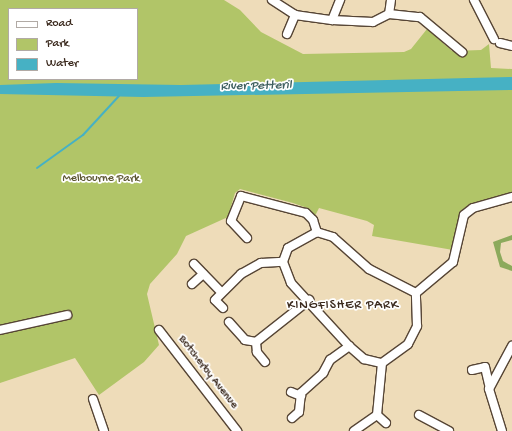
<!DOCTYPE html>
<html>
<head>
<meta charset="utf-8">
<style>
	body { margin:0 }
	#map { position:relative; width:512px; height:431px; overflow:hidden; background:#eedcb9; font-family:"Gochi Hand",sans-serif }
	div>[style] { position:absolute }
	.green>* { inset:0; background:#b1c568 }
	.forest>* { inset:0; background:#8caa5c }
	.water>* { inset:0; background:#46b1c4 }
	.stream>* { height:2px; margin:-1px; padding:0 1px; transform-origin:1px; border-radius:1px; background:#46b1c4 }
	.roads { filter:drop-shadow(1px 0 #564535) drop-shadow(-1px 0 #564535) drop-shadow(0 1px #564535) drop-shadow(0 -1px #564535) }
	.minor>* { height:8px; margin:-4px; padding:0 4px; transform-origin:4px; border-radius:4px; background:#fff }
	span { translate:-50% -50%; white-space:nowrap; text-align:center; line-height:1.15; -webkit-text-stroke:3.5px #fff; paint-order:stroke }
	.park-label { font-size:12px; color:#5e5834 }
	.street-label { font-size:12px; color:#3b2a1e }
	.water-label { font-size:13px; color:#3f6060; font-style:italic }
	.neighbourhood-label { font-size:13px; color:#3b2a1e; letter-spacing:1px }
	.legend { position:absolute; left:8px; top:8px; width:130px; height:72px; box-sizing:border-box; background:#fff; border:1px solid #b1aaa5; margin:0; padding:5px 7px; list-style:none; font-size:12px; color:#3b2a1e }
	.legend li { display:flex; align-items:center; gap:8px; height:20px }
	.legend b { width:20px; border:1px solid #b1aaa5 }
</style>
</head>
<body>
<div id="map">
	<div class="green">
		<div style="clip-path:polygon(evenodd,0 0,224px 0,240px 10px,261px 32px,303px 54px,404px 52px,411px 49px,427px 29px,452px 51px,481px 50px,489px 44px,491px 68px,512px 69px,512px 194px,459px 216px,453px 250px,372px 236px,374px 225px,367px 221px,319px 208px,315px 216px,310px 209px,293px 203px,240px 189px,235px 193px,228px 217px,186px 236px,177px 254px,150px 284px,147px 294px,159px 345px,144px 362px,99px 395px,75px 358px,0 383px,0 0,9px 9px,137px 9px,137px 79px,9px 79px,9px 9px)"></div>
	</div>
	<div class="forest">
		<div style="clip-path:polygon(512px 235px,512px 240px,501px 243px,500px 252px,503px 261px,512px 266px,512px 271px,500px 267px,493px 242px)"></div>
	</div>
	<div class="water">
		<div style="clip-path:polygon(512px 77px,512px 90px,143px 97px,0 94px,0 85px,56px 83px,181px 85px)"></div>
	</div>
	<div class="stream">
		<div style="left:37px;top:168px;width:57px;rotate:-35.7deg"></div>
		<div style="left:83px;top:135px;width:53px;rotate:-47.3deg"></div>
	</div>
	<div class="roads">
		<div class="minor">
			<div style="left:272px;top:0;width:27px;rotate:33deg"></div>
			<div style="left:295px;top:15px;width:37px;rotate:8deg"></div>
			<div style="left:332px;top:20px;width:41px;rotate:2.8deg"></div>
			<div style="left:373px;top:22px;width:18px;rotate:-27deg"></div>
			<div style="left:391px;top:0;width:14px;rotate:98deg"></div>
			<div style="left:389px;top:14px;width:31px;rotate:6deg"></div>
			<div style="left:420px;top:17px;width:55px;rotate:39.8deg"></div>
			<div style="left:474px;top:0;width:44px;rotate:62.9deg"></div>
			<div style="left:332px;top:20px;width:22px;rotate:-68deg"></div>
			<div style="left:287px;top:34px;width:21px;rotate:-67deg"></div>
			<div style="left:500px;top:43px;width:12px;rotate:14deg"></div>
			<div style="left:247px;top:238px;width:23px;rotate:-133deg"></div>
			<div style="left:231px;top:221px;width:27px;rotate:-68deg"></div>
			<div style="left:241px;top:196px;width:67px;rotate:14.7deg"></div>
			<div style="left:306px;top:213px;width:10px;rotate:45deg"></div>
			<div style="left:313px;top:220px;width:13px;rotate:72deg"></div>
			<div style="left:194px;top:264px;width:39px;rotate:46deg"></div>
			<div style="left:192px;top:284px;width:15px;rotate:-42deg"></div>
			<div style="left:416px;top:293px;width:53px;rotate:-152.9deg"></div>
			<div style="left:369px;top:269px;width:48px;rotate:-138.4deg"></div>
			<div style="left:333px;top:237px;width:17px;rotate:-163deg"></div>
			<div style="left:317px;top:232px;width:33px;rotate:151deg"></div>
			<div style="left:288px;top:248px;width:15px;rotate:110deg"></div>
			<div style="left:283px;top:262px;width:22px;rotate:69deg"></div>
			<div style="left:291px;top:283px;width:86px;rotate:47.4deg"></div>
			<div style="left:349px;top:346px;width:20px;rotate:41deg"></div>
			<div style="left:364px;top:359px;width:18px;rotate:13deg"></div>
			<div style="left:382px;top:363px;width:32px;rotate:-36deg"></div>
			<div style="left:408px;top:344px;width:20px;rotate:-63deg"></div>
			<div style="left:417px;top:326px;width:33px;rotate:-92deg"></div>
			<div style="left:416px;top:293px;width:48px;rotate:-40deg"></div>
			<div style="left:453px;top:262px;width:48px;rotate:-76.8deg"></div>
			<div style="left:464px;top:215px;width:11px;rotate:-38deg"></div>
			<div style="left:473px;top:208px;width:41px;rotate:-15.8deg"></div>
			<div style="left:223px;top:308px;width:11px;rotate:-135deg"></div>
			<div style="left:215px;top:300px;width:37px;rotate:-45deg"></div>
			<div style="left:241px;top:274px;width:23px;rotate:-29deg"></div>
			<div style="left:261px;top:263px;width:22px;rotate:-3deg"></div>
			<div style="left:229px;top:322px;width:24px;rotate:48deg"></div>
			<div style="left:245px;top:340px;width:11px;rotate:10deg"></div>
			<div style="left:0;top:330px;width:69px;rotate:-12.6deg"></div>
			<div style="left:159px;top:330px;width:128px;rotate:52.3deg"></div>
			<div style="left:265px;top:362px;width:13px;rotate:-129deg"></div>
			<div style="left:257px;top:352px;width:10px;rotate:-96deg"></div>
			<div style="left:256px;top:342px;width:68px;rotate:-38.4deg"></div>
			<div style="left:472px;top:370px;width:13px;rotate:-13deg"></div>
			<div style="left:485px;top:367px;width:18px;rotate:77deg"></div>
			<div style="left:291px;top:392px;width:11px;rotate:22deg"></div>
			<div style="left:93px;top:399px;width:34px;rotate:71deg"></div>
			<div style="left:377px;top:415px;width:12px;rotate:42deg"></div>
			<div style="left:419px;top:415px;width:34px;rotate:28deg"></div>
			<div style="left:292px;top:418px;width:9px;rotate:-41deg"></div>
			<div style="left:299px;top:412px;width:19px;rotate:-84deg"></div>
			<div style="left:301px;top:393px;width:30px;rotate:-42deg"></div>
			<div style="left:323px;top:373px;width:15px;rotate:-62deg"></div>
			<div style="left:330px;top:360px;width:24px;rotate:-36deg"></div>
			<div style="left:354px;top:431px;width:28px;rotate:-35deg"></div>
			<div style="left:377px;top:415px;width:52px;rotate:-84.5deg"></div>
			<div style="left:502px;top:431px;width:44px;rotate:-107.2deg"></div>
			<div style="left:489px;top:389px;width:49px;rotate:-61.9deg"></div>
		</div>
	</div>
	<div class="park-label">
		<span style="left:101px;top:180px">Melbourne Park</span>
	</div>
	<div class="street-label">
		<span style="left:207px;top:373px;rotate:52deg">Botcherby Avenue</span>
	</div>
	<div class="water-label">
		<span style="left:256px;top:87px;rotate:-1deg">River Petteril</span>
	</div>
	<div class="neighbourhood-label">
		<span style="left:343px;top:306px">KINGFISHER PARK</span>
	</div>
	<ul class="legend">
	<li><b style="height:5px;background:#fff"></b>Road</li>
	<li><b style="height:11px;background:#b1c568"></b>Park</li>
	<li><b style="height:11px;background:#46b1c4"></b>Water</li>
	</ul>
</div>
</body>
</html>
